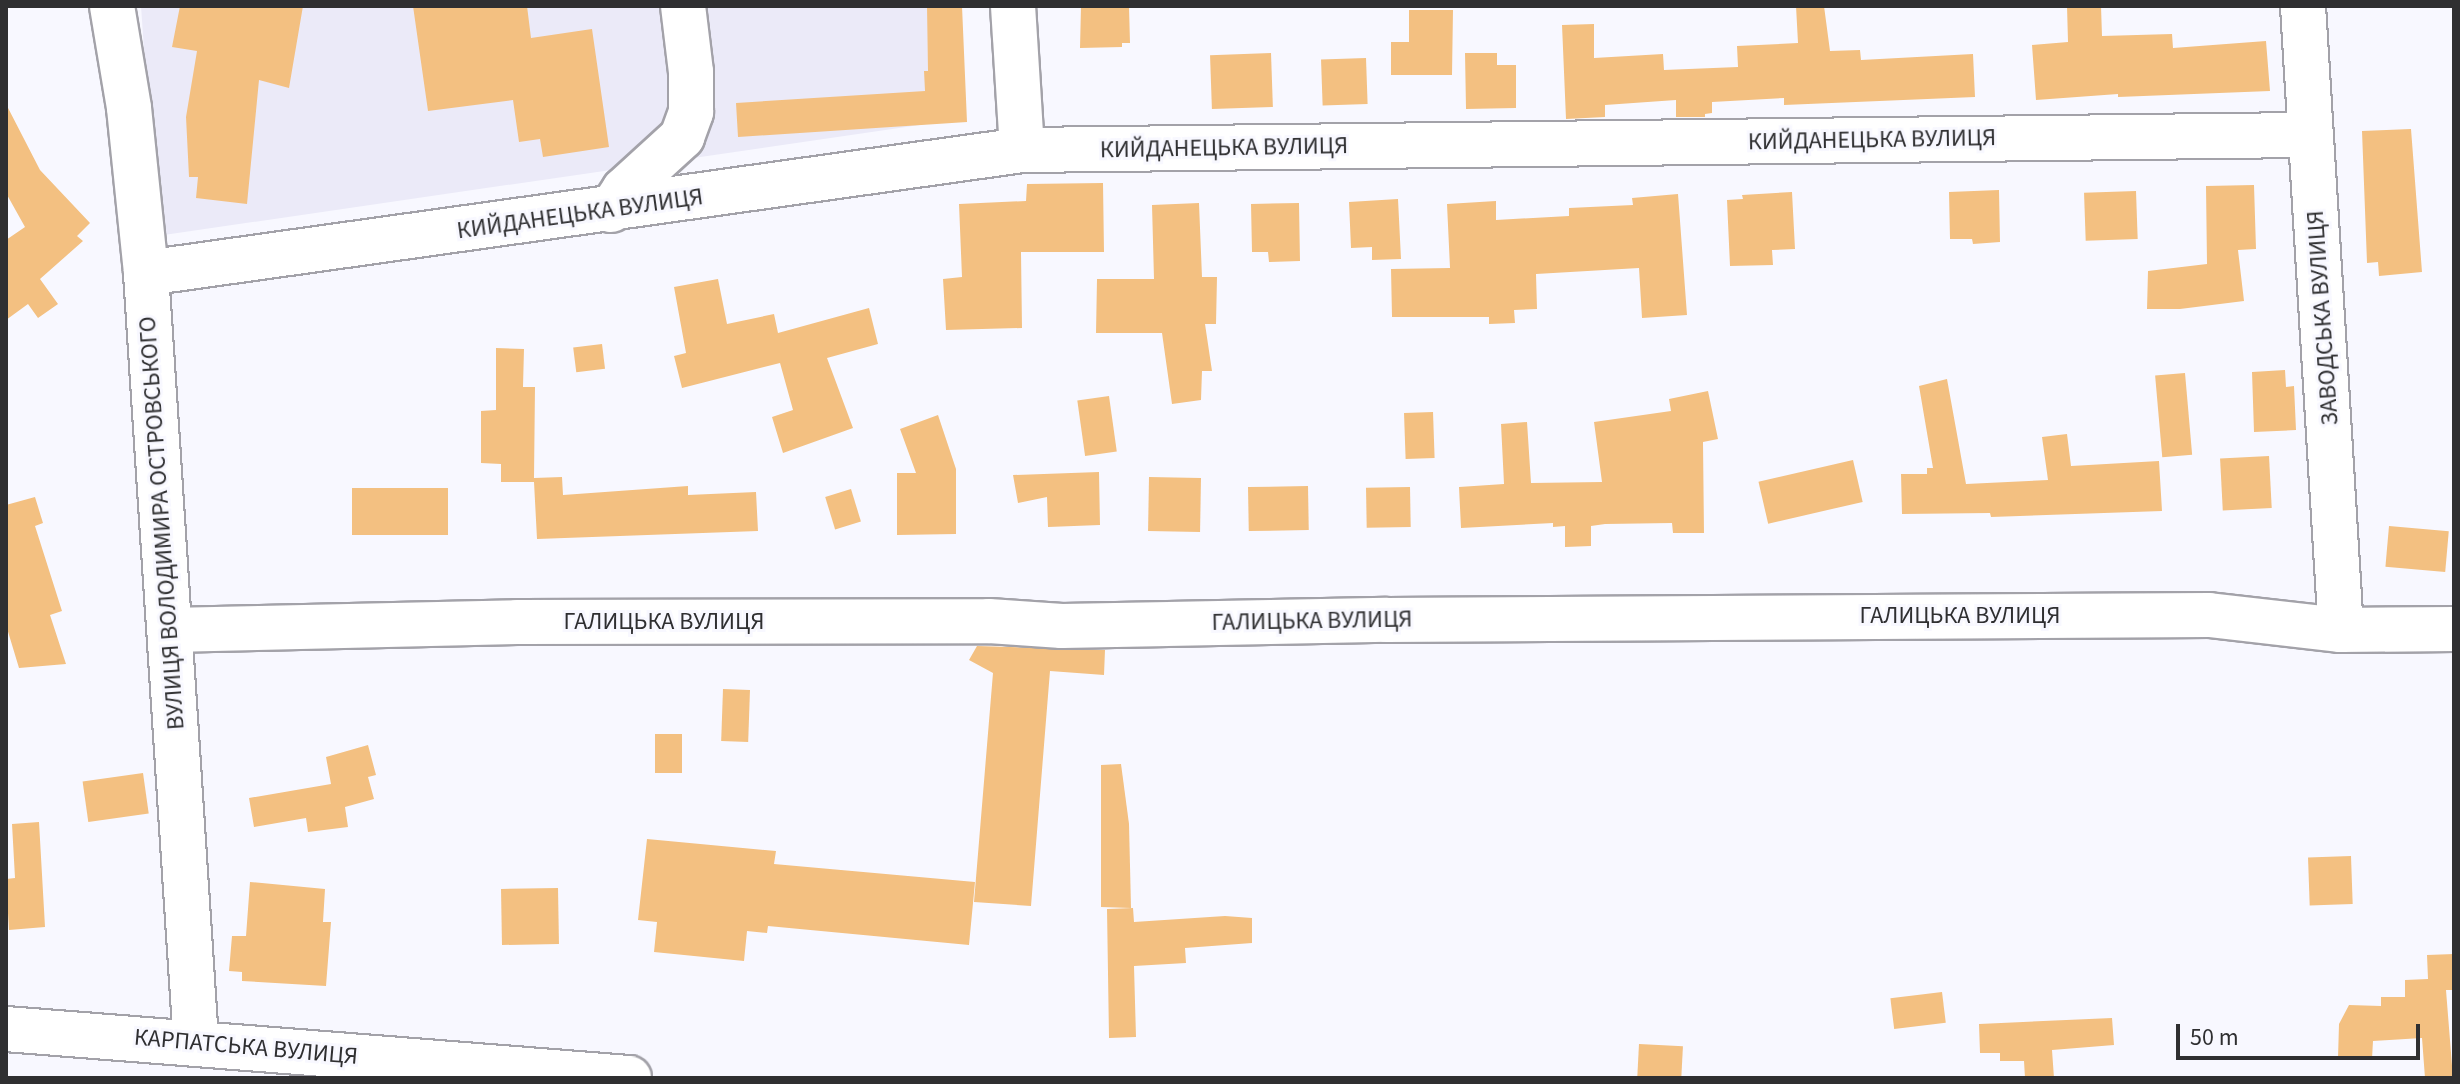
<!DOCTYPE html>
<html>
<head>
<meta charset="utf-8">
<style>
	body { margin:0 }
	#map { position:relative; width:2460px; height:1084px; overflow:hidden; background:#f8f8ff; font-family:"Source Sans 3",sans-serif }
	div>[style] { position:absolute }
	.built>* { inset:0; background:#ebeaf8 }
	.building>* { inset:0; background:#f3c081; transform-origin:0 0 }
	.roads { filter:drop-shadow(2px 0 #a3a2a9) drop-shadow(-2px 0 #a3a2a9) drop-shadow(0 2px #a3a2a9) drop-shadow(0 -2px #a3a2a9) }
	.minor>* { height:44px; margin:-22px; padding:0 22px; transform-origin:22px; border-radius:22px; background:#fff }
	.major>* { height:44px; margin:-22px; padding:0 22px; transform-origin:22px; border-radius:22px; background:#fff }
	span { translate:-50% -50%; white-space:nowrap; text-align:center; line-height:1.15; -webkit-text-stroke:6px #f8f8ff; paint-order:stroke }
	.street-label { font-size:24px; color:#2f2f31 }
	.frame { position:absolute; inset:0; border:8px solid #2f2f31; pointer-events:none }
	.scale { position:absolute; left:2176px; top:1024px; width:244px; height:36px; box-sizing:border-box; border:4px solid #2f2f31; border-top:0; padding-left:10px; font-size:24px; line-height:28px; white-space:nowrap; color:#2f2f31; -webkit-text-stroke:6px #f8f8ff; paint-order:stroke }
</style>
</head>
<body>
<div id="map">
	<div class="built">
		<div style="clip-path:polygon(141px 6px,952px 6px,947px 121px,157px 236px)"></div>
	</div>
	<div class="building">
		<div style="clip-path:polygon(180px 6px,303px 6px,289px 88px,259px 80px,247px 204px,196px 198px,198px 177px,189px 177px,186px 117px,197px 51px,172px 47px)"></div>
		<div style="clip-path:polygon(413px 6px,527px 6px,531px 38px,592px 29px,609px 147px,543px 157px,540px 139px,519px 142px,513px 100px,428px 111px)"></div>
		<div style="clip-path:polygon(927px 6px,962px 6px,967px 122px,738px 137px,736px 103px,925px 91px,924px 71px,928px 71px)"></div>
		<div style="clip-path:polygon(1081px 6px,1129px 6px,1130px 43px,1122px 43px,1122px 47px,1080px 48px)"></div>
		<div style="clip-path:polygon(1796px 6px,1824px 6px,1830px 51px,1860px 50px,1861px 60px,1973px 54px,1975px 97px,1784px 105px,1784px 98px,1712px 102px,1712px 113px,1705px 114px,1705px 117px,1676px 117px,1676px 100px,1605px 105px,1605px 117px,1566px 119px,1562px 25px,1594px 24px,1594px 58px,1663px 54px,1664px 70px,1738px 67px,1737px 46px,1798px 43px)"></div>
		<div style="clip-path:polygon(2067px 6px,2101px 6px,2102px 36px,2172px 34px,2173px 48px,2266px 41px,2270px 91px,2118px 97px,2118px 94px,2036px 100px,2032px 45px,2068px 42px)"></div>
		<div style="clip-path:polygon(1409px 10px,1453px 10px,1452px 75px,1391px 75px,1391px 42px,1409px 42px)"></div>
		<div style="left:1271px;top:53px;width:54px;height:61px;rotate:88deg"></div>
		<div style="clip-path:polygon(1465px 53px,1497px 53px,1497px 65px,1516px 65px,1516px 108px,1466px 109px)"></div>
		<div style="left:1366px;top:58px;width:46px;height:45px;rotate:88deg"></div>
		<div style="clip-path:polygon(6px 104px,40px 170px,90px 223px,77px 236px,83px 241px,40px 279px,58px 304px,38px 318px,28px 304px,6px 320px,6px 240px,25px 227px,6px 193px)"></div>
		<div style="clip-path:polygon(2411px 129px,2422px 272px,2379px 276px,2378px 262px,2367px 263px,2362px 131px)"></div>
		<div style="clip-path:polygon(1103px 183px,1104px 252px,1021px 252px,1022px 328px,946px 330px,943px 279px,962px 277px,959px 204px,1026px 201px,1027px 184px)"></div>
		<div style="clip-path:polygon(2254px 185px,2256px 249px,2238px 250px,2244px 301px,2180px 309px,2147px 309px,2148px 271px,2207px 264px,2206px 186px)"></div>
		<div style="clip-path:polygon(1999px 190px,2000px 242px,1973px 244px,1972px 239px,1950px 239px,1949px 192px)"></div>
		<div style="left:2136px;top:191px;width:48px;height:52px;rotate:88deg"></div>
		<div style="clip-path:polygon(1792px 192px,1795px 249px,1772px 250px,1773px 265px,1730px 266px,1727px 200px,1743px 199px,1742px 195px)"></div>
		<div style="clip-path:polygon(1678px 194px,1687px 315px,1642px 318px,1639px 268px,1536px 274px,1537px 309px,1514px 310px,1515px 323px,1489px 324px,1489px 317px,1392px 317px,1391px 269px,1450px 268px,1447px 204px,1496px 201px,1496px 220px,1569px 216px,1569px 208px,1633px 205px,1632px 198px)"></div>
		<div style="clip-path:polygon(1398px 199px,1401px 259px,1372px 260px,1372px 247px,1351px 248px,1349px 202px)"></div>
		<div style="clip-path:polygon(1199px 203px,1202px 277px,1217px 277px,1216px 324px,1205px 324px,1212px 371px,1202px 371px,1201px 400px,1172px 404px,1162px 333px,1096px 333px,1097px 279px,1154px 279px,1152px 205px)"></div>
		<div style="clip-path:polygon(1299px 203px,1300px 261px,1269px 262px,1268px 252px,1252px 252px,1251px 204px)"></div>
		<div style="clip-path:polygon(718px 279px,727px 324px,774px 314px,778px 333px,869px 308px,878px 344px,827px 358px,853px 428px,783px 453px,772px 417px,793px 410px,780px 363px,682px 388px,674px 356px,686px 353px,674px 287px)"></div>
		<div style="left:602px;top:344px;width:25px;height:29px;rotate:83deg"></div>
		<div style="clip-path:polygon(496px 348px,524px 349px,523px 387px,535px 387px,534px 478px,562px 477px,563px 495px,688px 486px,688px 495px,756px 492px,758px 531px,537px 539px,534px 482px,501px 482px,501px 464px,481px 463px,481px 411px,496px 410px)"></div>
		<div style="clip-path:polygon(2285px 370px,2286px 387px,2294px 386px,2296px 430px,2254px 432px,2252px 372px)"></div>
		<div style="left:2185px;top:373px;width:82px;height:30px;rotate:85deg"></div>
		<div style="clip-path:polygon(1947px 379px,1966px 484px,2048px 480px,2042px 437px,2067px 434px,2071px 466px,2159px 461px,2162px 511px,1991px 517px,1990px 513px,1902px 514px,1901px 474px,1927px 474px,1927px 468px,1933px 468px,1919px 386px)"></div>
		<div style="clip-path:polygon(1708px 391px,1718px 439px,1703px 442px,1704px 533px,1673px 533px,1672px 523px,1605px 524px,1591px 526px,1591px 546px,1565px 547px,1565px 526px,1553px 527px,1553px 523px,1461px 528px,1459px 487px,1504px 484px,1501px 424px,1527px 422px,1531px 483px,1602px 482px,1594px 422px,1671px 411px,1669px 399px)"></div>
		<div style="left:1109px;top:396px;width:56px;height:32px;rotate:82deg"></div>
		<div style="left:1433px;top:412px;width:46px;height:29px;rotate:88deg"></div>
		<div style="clip-path:polygon(938px 415px,956px 469px,956px 534px,897px 535px,897px 473px,916px 473px,900px 429px)"></div>
		<div style="left:2269px;top:456px;width:52px;height:49px;rotate:87deg"></div>
		<div style="left:1853px;top:460px;width:43px;height:97px;rotate:77deg"></div>
		<div style="clip-path:polygon(1099px 472px,1100px 525px,1048px 527px,1047px 497px,1018px 503px,1013px 475px)"></div>
		<div style="left:1149px;top:477px;width:52px;height:54px;rotate:1deg"></div>
		<div style="left:1308px;top:486px;width:44px;height:60px;rotate:89deg"></div>
		<div style="left:1410px;top:487px;width:40px;height:44px;rotate:89deg"></div>
		<div style="left:448px;top:488px;width:47px;height:96px;rotate:90deg"></div>
		<div style="left:851px;top:489px;width:34px;height:27px;rotate:73deg"></div>
		<div style="clip-path:polygon(35px 497px,43px 523px,35px 526px,62px 611px,50px 615px,66px 664px,19px 668px,6px 625px,6px 505px)"></div>
		<div style="left:2389px;top:526px;width:60px;height:41px;rotate:5deg"></div>
		<div style="clip-path:polygon(977px 646px,1105px 650px,1104px 675px,1050px 671px,1031px 906px,974px 902px,993px 673px,969px 660px)"></div>
		<div style="left:723px;top:689px;width:27px;height:52px;rotate:2deg"></div>
		<div style="left:655px;top:734px;width:27px;height:39px"></div>
		<div style="clip-path:polygon(368px 745px,376px 775px,368px 777px,374px 799px,345px 807px,348px 827px,308px 832px,306px 818px,254px 827px,249px 798px,331px 784px,326px 757px)"></div>
		<div style="clip-path:polygon(1121px 764px,1129px 824px,1131px 908px,1101px 907px,1101px 765px)"></div>
		<div style="left:143px;top:773px;width:41px;height:61px;rotate:82deg"></div>
		<div style="clip-path:polygon(39px 822px,45px 927px,9px 930px,6px 879px,15px 878px,12px 824px)"></div>
		<div style="clip-path:polygon(647px 839px,776px 851px,774px 864px,975px 882px,969px 945px,768px 926px,767px 933px,747px 931px,744px 961px,654px 952px,657px 922px,638px 920px)"></div>
		<div style="left:2351px;top:856px;width:48px;height:43px;rotate:88deg"></div>
		<div style="clip-path:polygon(250px 882px,325px 889px,323px 922px,331px 922px,326px 986px,242px 981px,242px 972px,229px 971px,232px 936px,246px 936px)"></div>
		<div style="left:558px;top:888px;width:56px;height:57px;rotate:89deg"></div>
		<div style="clip-path:polygon(1133px 908px,1134px 922px,1225px 916px,1252px 918px,1252px 943px,1185px 948px,1186px 963px,1134px 966px,1136px 1037px,1109px 1038px,1107px 909px)"></div>
		<div style="clip-path:polygon(2454px 954px,2454px 990px,2446px 990px,2453px 1078px,2425px 1078px,2422px 1038px,2373px 1041px,2372px 1059px,2338px 1058px,2339px 1024px,2349px 1005px,2381px 1006px,2381px 997px,2405px 997px,2405px 980px,2428px 979px,2427px 955px)"></div>
		<div style="left:1942px;top:992px;width:31px;height:52px;rotate:83deg"></div>
		<div style="clip-path:polygon(2112px 1018px,2114px 1045px,2052px 1050px,2054px 1078px,2025px 1078px,2024px 1061px,2000px 1061px,2000px 1053px,1980px 1053px,1979px 1024px)"></div>
		<div style="left:1639px;top:1044px;width:44px;height:34px;rotate:3deg"></div>
	</div>
	<div class="roads">
		<div class="minor">
			<div style="left:112px;top:6px;width:103px;rotate:80.5deg"></div>
			<div style="left:129px;top:108px;width:166px;rotate:84.1deg"></div>
			<div style="left:146px;top:273px;width:772px;rotate:86.28deg"></div>
			<div style="left:1013px;top:6px;width:144px;rotate:86.4deg"></div>
			<div style="left:2303px;top:6px;width:625px;rotate:86.52deg"></div>
			<div style="left:611px;top:210px;width:24px;rotate:-57deg"></div>
			<div style="left:624px;top:190px;width:79px;rotate:-42.4deg"></div>
			<div style="left:682px;top:137px;width:27px;rotate:-70deg"></div>
			<div style="left:691px;top:112px;width:40px;rotate:-90deg"></div>
			<div style="left:691px;top:72px;width:66px;rotate:-96.9deg"></div>
			<div style="left:146px;top:273px;width:885px;rotate:-7.99deg"></div>
			<div style="left:1022px;top:150px;width:1288px;rotate:-0.67deg"></div>
			<div style="left:170px;top:630px;width:347px;rotate:-1.3deg"></div>
			<div style="left:517px;top:622px;width:472px;rotate:-0.1deg"></div>
			<div style="left:989px;top:621px;width:73px;rotate:3.9deg"></div>
			<div style="left:1062px;top:626px;width:325px;rotate:-1.1deg"></div>
			<div style="left:1387px;top:620px;width:822px;rotate:-0.35deg"></div>
			<div style="left:2209px;top:615px;width:133px;rotate:6.5deg"></div>
			<div style="left:2341px;top:630px;width:113px;rotate:-0.5deg"></div>
		</div>
		<div class="major">
			<div style="left:6px;top:1029px;width:625px;rotate:4.5deg"></div>
		</div>
	</div>
	<div class="street-label">
		<span style="left:1872px;top:140px;rotate:-1deg">КИЙДАНЕЦЬКА ВУЛИЦЯ</span>
		<span style="left:1224px;top:148px;rotate:-1deg">КИЙДАНЕЦЬКА ВУЛИЦЯ</span>
		<span style="left:580px;top:214px;rotate:-8deg">КИЙДАНЕЦЬКА ВУЛИЦЯ</span>
		<span style="left:2323px;top:318px;rotate:-94deg">ЗАВОДСЬКА ВУЛИЦЯ</span>
		<span style="left:162px;top:523px;rotate:-94deg">ВУЛИЦЯ ВОЛОДИМИРА ОСТРОВСЬКОГО</span>
		<span style="left:1960px;top:616px">ГАЛИЦЬКА ВУЛИЦЯ</span>
		<span style="left:1312px;top:621px;rotate:-1deg">ГАЛИЦЬКА ВУЛИЦЯ</span>
		<span style="left:664px;top:622px">ГАЛИЦЬКА ВУЛИЦЯ</span>
		<span style="left:246px;top:1047px;rotate:5deg">КАРПАТСЬКА ВУЛИЦЯ</span>
	</div>
	<div class="frame"></div>
	<div class="scale">50 m</div>
</div>
</body>
</html>
